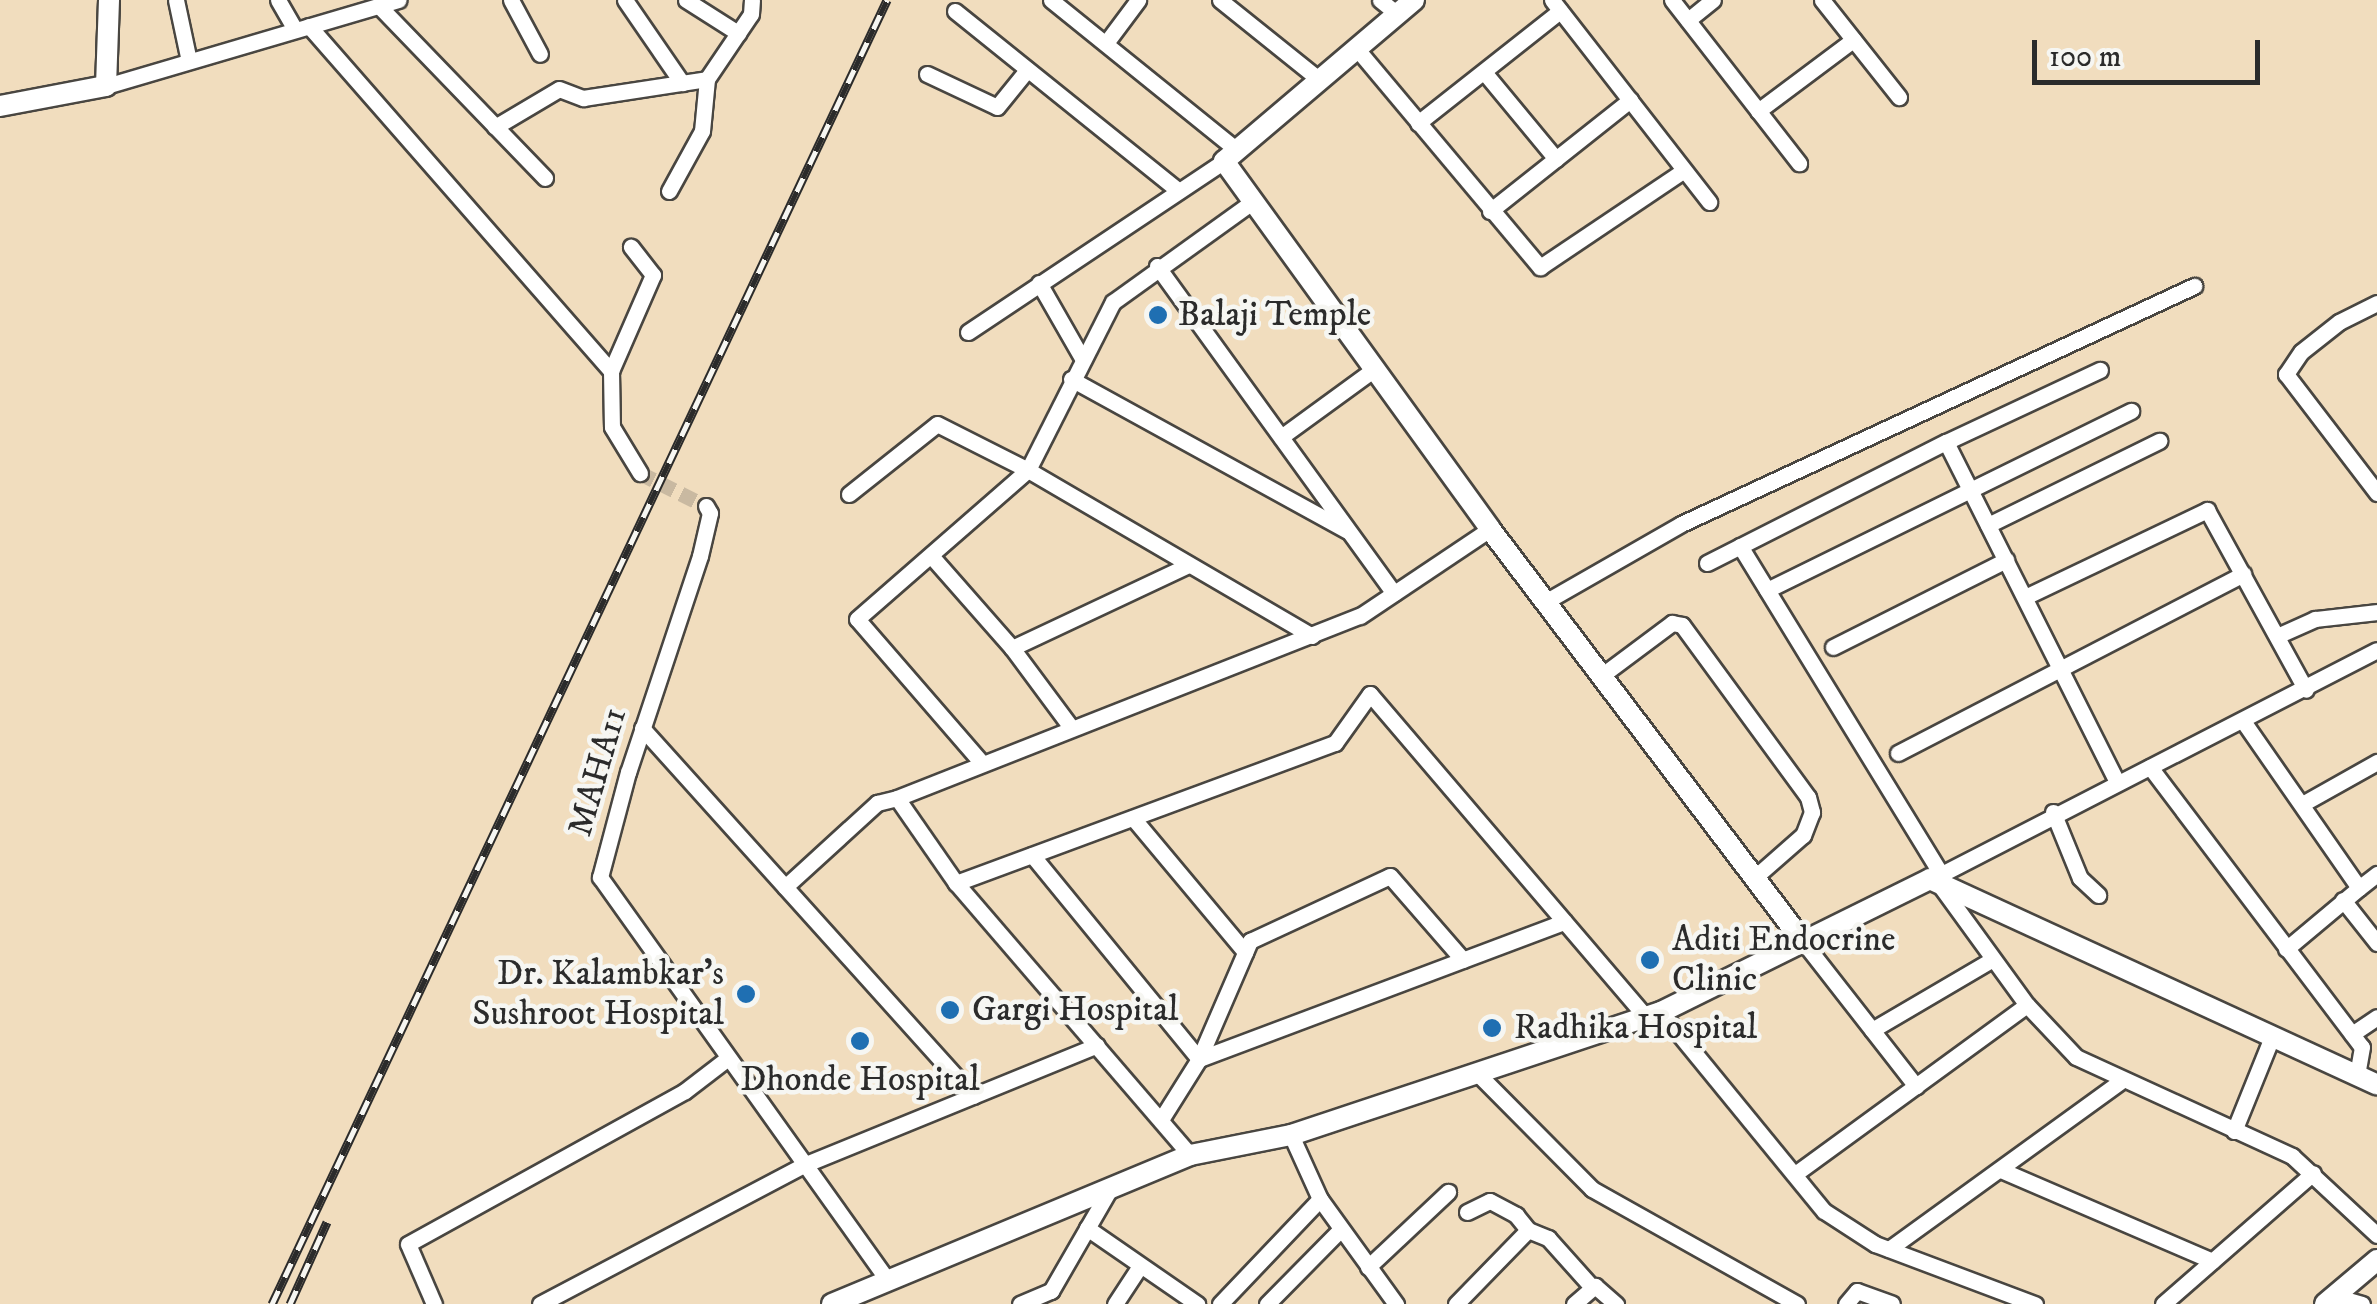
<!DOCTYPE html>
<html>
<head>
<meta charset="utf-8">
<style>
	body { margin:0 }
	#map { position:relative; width:2377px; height:1304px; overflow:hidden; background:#f1ddbe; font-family:"IM FELL DW Pica",serif }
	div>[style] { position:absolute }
	.street-tunnel>* { height:15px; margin-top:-7.5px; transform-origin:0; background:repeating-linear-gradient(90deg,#c9b9a1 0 15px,transparent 0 23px) }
	.roads { filter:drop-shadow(2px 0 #494641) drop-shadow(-2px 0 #494641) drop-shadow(0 2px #494641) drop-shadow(0 -2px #494641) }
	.street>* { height:15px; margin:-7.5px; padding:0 7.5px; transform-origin:7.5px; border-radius:7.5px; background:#fff }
	.secondary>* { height:20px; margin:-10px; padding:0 10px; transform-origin:10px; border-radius:10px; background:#fff }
	.rail>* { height:9px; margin-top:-4.5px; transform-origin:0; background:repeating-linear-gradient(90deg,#f6f6f2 0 15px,#2b2b2b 0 30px); box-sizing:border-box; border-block:2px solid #2b2b2b }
	.dots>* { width:28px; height:28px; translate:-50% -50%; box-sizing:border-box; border:5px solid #f6f6f2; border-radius:50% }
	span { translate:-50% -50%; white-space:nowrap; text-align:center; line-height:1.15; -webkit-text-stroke:9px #f6f6f2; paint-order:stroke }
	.poi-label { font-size:35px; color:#2b2b2b }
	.left { translate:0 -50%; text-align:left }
	.right { translate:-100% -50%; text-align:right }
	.street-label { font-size:35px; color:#2b2b2b }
	.scale { position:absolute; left:2032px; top:40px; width:228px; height:45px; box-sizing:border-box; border:5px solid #2b2b2b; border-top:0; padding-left:12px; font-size:30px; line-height:35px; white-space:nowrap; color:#2b2b2b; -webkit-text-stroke:8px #f6f6f2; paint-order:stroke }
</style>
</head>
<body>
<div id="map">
	<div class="street-tunnel">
		<div style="left:640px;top:473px;width:74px;rotate:26.6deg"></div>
	</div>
	<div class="roads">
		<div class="street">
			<div style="left:176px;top:0;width:62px;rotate:78deg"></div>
			<div style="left:278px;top:0;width:34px;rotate:60deg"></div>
			<div style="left:511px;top:0;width:61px;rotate:61.8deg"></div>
			<div style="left:625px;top:0;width:101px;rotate:55.5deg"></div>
			<div style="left:686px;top:0;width:62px;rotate:32.4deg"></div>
			<div style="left:1051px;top:0;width:239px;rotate:38.9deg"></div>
			<div style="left:1220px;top:0;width:128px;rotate:38.7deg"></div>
			<div style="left:1380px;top:0;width:22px;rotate:39deg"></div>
			<div style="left:1552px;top:0;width:256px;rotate:52.1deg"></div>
			<div style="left:1672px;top:0;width:207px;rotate:52.1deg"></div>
			<div style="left:1822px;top:0;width:124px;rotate:51.6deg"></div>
			<div style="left:379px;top:6px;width:239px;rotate:46deg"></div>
			<div style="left:955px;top:11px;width:287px;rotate:38.8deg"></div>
			<div style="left:1688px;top:20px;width:32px;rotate:-39deg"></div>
			<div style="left:309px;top:26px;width:459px;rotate:48.8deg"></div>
			<div style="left:611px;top:371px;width:56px;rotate:89deg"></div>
			<div style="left:612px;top:427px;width:54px;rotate:58.7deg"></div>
			<div style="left:1106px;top:43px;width:54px;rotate:-53.3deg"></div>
			<div style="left:1357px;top:49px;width:285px;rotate:50deg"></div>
			<div style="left:1540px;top:267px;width:172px;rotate:-33.9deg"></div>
			<div style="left:1484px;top:72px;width:113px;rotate:50.4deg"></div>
			<div style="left:927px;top:74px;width:77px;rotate:25.2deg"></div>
			<div style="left:997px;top:107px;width:48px;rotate:-51deg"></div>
			<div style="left:106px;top:86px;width:305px;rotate:-16.4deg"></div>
			<div style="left:1758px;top:111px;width:119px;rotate:-36.8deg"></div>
			<div style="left:1418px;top:123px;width:181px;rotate:-38.3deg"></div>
			<div style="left:495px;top:127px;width:74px;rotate:-30.7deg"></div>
			<div style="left:559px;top:89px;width:26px;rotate:21deg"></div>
			<div style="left:583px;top:98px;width:125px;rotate:-8.7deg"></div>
			<div style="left:669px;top:191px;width:68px;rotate:-61.2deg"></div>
			<div style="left:702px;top:131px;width:52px;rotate:-84.5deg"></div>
			<div style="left:707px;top:79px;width:78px;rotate:-55.9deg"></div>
			<div style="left:751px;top:14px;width:14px;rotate:-86deg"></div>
			<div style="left:1490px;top:211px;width:179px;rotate:-38.4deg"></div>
			<div style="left:1157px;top:266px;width:404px;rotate:54.1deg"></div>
			<div style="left:1039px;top:283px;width:86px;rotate:60.2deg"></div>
			<div style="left:2377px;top:303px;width:42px;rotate:153.4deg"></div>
			<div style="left:2339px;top:322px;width:48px;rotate:141.7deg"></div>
			<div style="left:2301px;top:352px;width:27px;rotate:124deg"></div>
			<div style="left:2286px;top:374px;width:150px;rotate:52.6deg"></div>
			<div style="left:968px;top:332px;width:308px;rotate:-33.7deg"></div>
			<div style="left:611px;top:371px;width:105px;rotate:-66.4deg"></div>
			<div style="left:653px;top:275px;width:36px;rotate:-128deg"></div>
			<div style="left:1071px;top:379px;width:315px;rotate:28.8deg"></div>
			<div style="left:1281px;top:437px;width:114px;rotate:-36.1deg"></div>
			<div style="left:1946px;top:442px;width:170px;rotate:-25.1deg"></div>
			<div style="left:849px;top:494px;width:112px;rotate:-38.5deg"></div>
			<div style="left:937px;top:424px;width:102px;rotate:26.8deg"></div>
			<div style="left:1028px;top:470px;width:188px;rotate:-63.2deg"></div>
			<div style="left:1113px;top:302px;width:170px;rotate:-35.7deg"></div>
			<div style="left:706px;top:506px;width:8px;rotate:60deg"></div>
			<div style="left:710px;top:513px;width:44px;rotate:103.1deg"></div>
			<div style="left:700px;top:556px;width:228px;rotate:108.4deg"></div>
			<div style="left:628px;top:772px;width:109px;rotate:104.9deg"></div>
			<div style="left:600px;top:877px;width:496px;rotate:54.5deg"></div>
			<div style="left:1988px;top:525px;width:191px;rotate:-26.2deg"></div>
			<div style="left:1740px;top:546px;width:385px;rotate:58.5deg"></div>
			<div style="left:933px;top:558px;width:120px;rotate:48.7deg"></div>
			<div style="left:1707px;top:563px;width:268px;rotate:-26.9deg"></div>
			<div style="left:1946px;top:442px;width:381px;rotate:63.3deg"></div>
			<div style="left:1767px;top:590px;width:406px;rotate:-26.2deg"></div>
			<div style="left:2025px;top:597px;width:202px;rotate:-25.5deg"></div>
			<div style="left:2207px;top:510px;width:205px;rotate:61.2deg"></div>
			<div style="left:1545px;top:602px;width:157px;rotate:-29.8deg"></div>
			<div style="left:1681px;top:524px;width:566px;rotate:-24.89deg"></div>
			<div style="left:2277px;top:636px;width:42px;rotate:-24.1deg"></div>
			<div style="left:2315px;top:619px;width:62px;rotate:-6.4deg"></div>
			<div style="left:1833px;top:647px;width:194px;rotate:-26.7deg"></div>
			<div style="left:1601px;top:676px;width:89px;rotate:-36.7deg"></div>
			<div style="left:1672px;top:623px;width:10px;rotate:11deg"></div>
			<div style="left:1682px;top:625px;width:213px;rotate:53.8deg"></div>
			<div style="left:1808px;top:797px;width:16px;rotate:75deg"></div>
			<div style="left:1812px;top:812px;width:25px;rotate:111deg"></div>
			<div style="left:1803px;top:835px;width:65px;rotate:138.7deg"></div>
			<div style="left:2243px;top:721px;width:203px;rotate:55.2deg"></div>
			<div style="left:2359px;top:888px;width:95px;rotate:140.1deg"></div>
			<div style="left:1070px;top:726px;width:97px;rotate:-126.6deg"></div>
			<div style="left:1012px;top:648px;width:195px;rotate:-25.2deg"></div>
			<div style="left:642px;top:728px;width:495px;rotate:48deg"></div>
			<div style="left:1898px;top:753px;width:389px;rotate:-27.4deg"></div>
			<div style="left:981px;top:762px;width:189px;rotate:-130.9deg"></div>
			<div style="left:857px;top:619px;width:227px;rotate:-41.1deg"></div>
			<div style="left:1028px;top:470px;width:329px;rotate:30.3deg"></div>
			<div style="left:2150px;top:767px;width:351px;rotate:52.9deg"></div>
			<div style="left:2362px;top:1047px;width:29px;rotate:100deg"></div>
			<div style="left:2304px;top:803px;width:84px;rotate:-29.3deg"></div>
			<div style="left:2053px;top:812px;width:71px;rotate:67.8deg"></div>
			<div style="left:2080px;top:878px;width:25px;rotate:43deg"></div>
			<div style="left:1133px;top:818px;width:175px;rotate:50.1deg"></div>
			<div style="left:1032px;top:855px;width:264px;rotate:50.7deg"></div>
			<div style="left:1199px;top:1059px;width:129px;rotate:-66.6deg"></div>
			<div style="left:1250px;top:941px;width:154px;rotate:-24.9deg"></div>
			<div style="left:1390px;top:876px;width:111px;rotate:49deg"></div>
			<div style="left:1932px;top:879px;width:500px;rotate:-27.23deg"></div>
			<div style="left:956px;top:883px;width:404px;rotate:-20.3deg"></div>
			<div style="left:1335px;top:743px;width:60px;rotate:-54.5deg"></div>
			<div style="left:1370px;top:694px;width:425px;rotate:49.5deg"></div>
			<div style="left:1939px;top:884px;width:150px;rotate:54deg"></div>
			<div style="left:2027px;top:1005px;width:71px;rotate:46.7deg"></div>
			<div style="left:2076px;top:1057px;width:238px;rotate:24.6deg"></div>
			<div style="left:2292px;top:1156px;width:116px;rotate:42.9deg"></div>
			<div style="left:785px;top:887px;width:125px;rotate:-42.4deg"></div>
			<div style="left:877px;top:803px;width:21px;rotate:-14deg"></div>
			<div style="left:2359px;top:888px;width:23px;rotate:-38deg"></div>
			<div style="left:2343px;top:900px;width:55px;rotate:51.7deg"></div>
			<div style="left:1801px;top:939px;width:187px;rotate:52deg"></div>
			<div style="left:1661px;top:1012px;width:257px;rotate:50.7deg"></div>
			<div style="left:1824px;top:1211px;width:61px;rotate:32.9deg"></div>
			<div style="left:1875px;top:1244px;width:171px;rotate:20.6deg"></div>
			<div style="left:1872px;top:1030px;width:140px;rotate:-30.4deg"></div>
			<div style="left:2352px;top:1034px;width:30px;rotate:-34deg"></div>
			<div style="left:1477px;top:1073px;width:163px;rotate:45.2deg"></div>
			<div style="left:1592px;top:1189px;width:235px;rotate:29.3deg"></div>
			<div style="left:1162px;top:1118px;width:70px;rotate:-57.9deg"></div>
			<div style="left:1199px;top:1059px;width:390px;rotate:-20.6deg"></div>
			<div style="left:2234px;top:1131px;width:101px;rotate:-68deg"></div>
			<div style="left:1291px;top:1135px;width:70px;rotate:65.6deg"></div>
			<div style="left:1320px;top:1199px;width:130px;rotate:54.1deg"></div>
			<div style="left:1190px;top:1155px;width:359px;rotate:-130.7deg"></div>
			<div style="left:956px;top:883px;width:103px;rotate:-124.8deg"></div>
			<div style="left:897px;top:798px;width:497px;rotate:-21.5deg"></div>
			<div style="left:1360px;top:616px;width:156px;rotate:-33.8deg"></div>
			<div style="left:2001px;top:1170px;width:230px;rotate:23.3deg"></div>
			<div style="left:1795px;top:1174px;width:287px;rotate:-36.1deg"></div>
			<div style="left:1467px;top:1212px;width:25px;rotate:-26deg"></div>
			<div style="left:1490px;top:1201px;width:30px;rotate:28deg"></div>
			<div style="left:1516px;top:1215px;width:19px;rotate:51deg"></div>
			<div style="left:1528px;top:1230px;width:22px;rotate:22deg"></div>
			<div style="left:1548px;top:1238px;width:64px;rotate:48.1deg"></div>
			<div style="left:1087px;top:1228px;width:134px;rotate:34.6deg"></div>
			<div style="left:1889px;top:1249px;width:285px;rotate:-35.9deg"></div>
			<div style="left:1368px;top:1267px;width:110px;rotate:-43.2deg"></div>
			<div style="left:2334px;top:1296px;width:29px;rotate:16deg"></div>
			<div style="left:434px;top:1304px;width:65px;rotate:-113.4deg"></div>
			<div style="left:408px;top:1244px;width:316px;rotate:-28.9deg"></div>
			<div style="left:685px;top:1091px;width:54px;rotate:-37.5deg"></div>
			<div style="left:540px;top:1304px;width:301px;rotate:-27.8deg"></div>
			<div style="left:806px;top:1164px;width:314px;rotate:-22.2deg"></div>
			<div style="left:1020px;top:1304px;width:34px;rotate:-23deg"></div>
			<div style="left:1051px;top:1291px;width:118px;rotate:-60deg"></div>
			<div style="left:1115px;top:1304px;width:45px;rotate:-56.7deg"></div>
			<div style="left:1220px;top:1304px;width:145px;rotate:-46.4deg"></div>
			<div style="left:1267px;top:1304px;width:105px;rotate:-45.4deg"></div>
			<div style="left:1456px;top:1304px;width:103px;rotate:-45.8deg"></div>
			<div style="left:1574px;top:1304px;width:28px;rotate:-41deg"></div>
			<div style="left:1595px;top:1286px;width:28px;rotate:41deg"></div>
			<div style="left:1846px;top:1304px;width:17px;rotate:-50deg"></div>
			<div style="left:1857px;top:1291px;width:37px;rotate:20deg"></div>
			<div style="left:2163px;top:1304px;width:199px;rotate:-41.1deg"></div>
		</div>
		<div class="secondary">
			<div style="left:1414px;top:0;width:249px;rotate:139.7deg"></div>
			<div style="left:1224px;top:161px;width:454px;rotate:54.1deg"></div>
			<div style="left:1490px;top:529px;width:515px;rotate:52.82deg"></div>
			<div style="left:0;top:106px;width:108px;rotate:-10.7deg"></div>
			<div style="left:106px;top:86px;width:86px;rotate:-88deg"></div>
			<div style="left:832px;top:1304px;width:388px;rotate:-22.6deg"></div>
			<div style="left:1190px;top:1155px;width:103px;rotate:-11.2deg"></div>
			<div style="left:1291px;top:1135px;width:390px;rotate:-18.4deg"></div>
			<div style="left:1661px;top:1012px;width:300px;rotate:-26.3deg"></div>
			<div style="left:1930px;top:879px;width:492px;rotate:24.7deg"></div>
			<div style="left:2325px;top:1304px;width:68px;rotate:-40.2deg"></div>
		</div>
	</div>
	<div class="rail">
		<div style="left:272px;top:1304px;width:1442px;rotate:-64.75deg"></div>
		<div style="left:290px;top:1304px;width:90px;rotate:-65.7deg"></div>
	</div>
	<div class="dots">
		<div style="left:1158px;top:315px;background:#1f6fb2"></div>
		<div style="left:1650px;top:960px;background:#1f6fb2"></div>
		<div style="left:746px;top:994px;background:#1f6fb2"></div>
		<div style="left:950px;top:1010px;background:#1f6fb2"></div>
		<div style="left:1492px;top:1028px;background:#1f6fb2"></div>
		<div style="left:860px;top:1041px;background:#1f6fb2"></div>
	</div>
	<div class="poi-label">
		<span class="left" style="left:1178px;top:315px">Balaji Temple</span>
		<span class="left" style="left:1672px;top:960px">Aditi Endocrine<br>Clinic</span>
		<span class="right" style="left:724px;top:994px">Dr. Kalambkar's<br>Sushroot Hospital</span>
		<span class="left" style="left:972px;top:1010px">Gargi Hospital</span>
		<span class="left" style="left:1514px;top:1028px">Radhika Hospital</span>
		<span style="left:860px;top:1080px">Dhonde Hospital</span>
	</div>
	<div class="street-label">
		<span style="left:598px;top:772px;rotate:-74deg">MAHA11</span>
	</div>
	<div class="scale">100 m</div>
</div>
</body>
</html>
